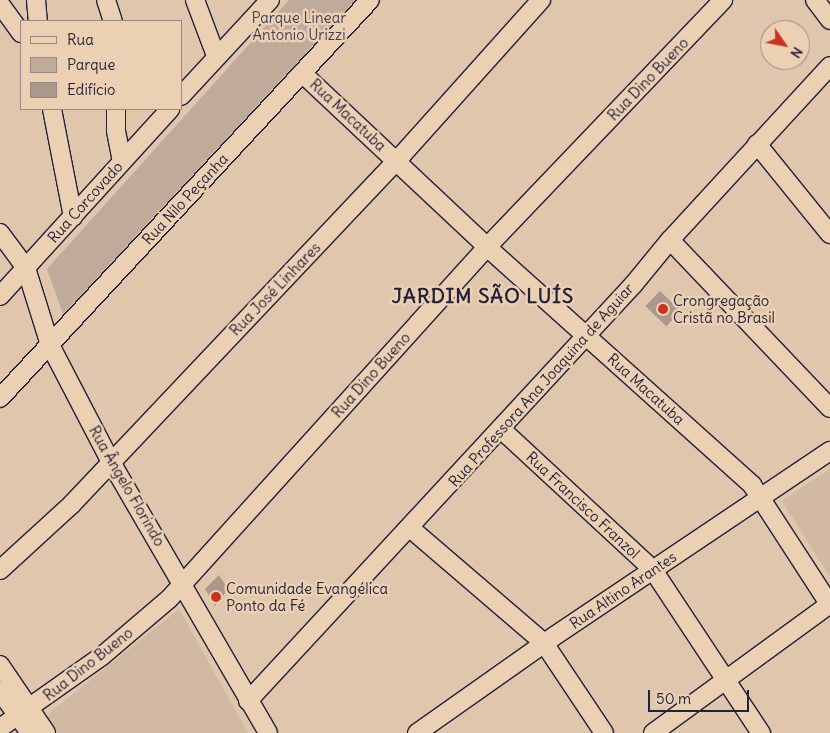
<!DOCTYPE html>
<html>
<head>
<meta charset="utf-8">
<style>
	body { margin:0 }
	#map { position:relative; width:830px; height:733px; overflow:hidden; background:#e0c6ac; font-family:Delius,sans-serif }
	div>[style] { position:absolute }
	.built>* { inset:0; background:#d0b8a2 }
	.green>* { inset:0; background:#c0aa99 }
	.building>* { inset:0; background:#ab988c; transform-origin:0 0 }
	.roads { filter:drop-shadow(1px 0 #22223b) drop-shadow(-1px 0 #22223b) drop-shadow(0 1px #22223b) drop-shadow(0 -1px #22223b) }
	.minor>* { height:18px; margin:-9px; padding:0 9px; transform-origin:9px; border-radius:9px; background:#ecd0b3 }
	.dots>* { width:14px; height:14px; translate:-50% -50%; box-sizing:border-box; border:2px solid #ecd0b3; border-radius:50% }
	span { translate:-50% -50%; white-space:nowrap; text-align:center; line-height:1.15; -webkit-text-stroke:5px #ecd0b3; paint-order:stroke }
	.park-label { font-size:15px; color:#423d4e }
	.street-label { font-size:15px; color:#22223b }
	.poi-label { font-size:15px; color:#22223b }
	.left { translate:0 -50%; text-align:left }
	.district-label { font-size:20px; color:#22223b; font-weight:700; letter-spacing:1px }
	.legend { position:absolute; left:20px; top:20px; width:162px; height:90px; box-sizing:border-box; background:#ecd0b3; border:1px solid #9b8a83; margin:0; padding:6px 9px; list-style:none; font-size:15px; color:#22223b }
	.legend li { display:flex; align-items:center; gap:10px; height:25px }
	.legend b { width:25px; border:1px solid #9b8a83 }
	.north { position:absolute; left:760px; top:20px; width:50px; height:50px; box-sizing:border-box; background:#ecd0b3; border:1px solid #9b8a83; border-radius:50%; rotate:123deg; font-size:14px; font-weight:700; line-height:20px; text-align:center; color:#22223b }
	.north::after { content:''; display:block; margin:auto; width:18px; height:22px; background:#c8321e; clip-path:polygon(50% 0,100% 100%,50% 72%,0 100%) }
	.scale { position:absolute; left:648px; top:690px; width:101px; height:22px; box-sizing:border-box; border:2px solid #22223b; border-top:0; padding-left:6px; font-size:15px; line-height:18px; white-space:nowrap; color:#22223b; -webkit-text-stroke:4px #ecd0b3; paint-order:stroke }
</style>
</head>
<body>
<div id="map">
	<div class="built">
		<div style="clip-path:polygon(830px 469px,830px 577px,782px 501px)"></div>
		<div style="clip-path:polygon(179px 609px,248px 733px,50px 733px,43px 723px,53px 710px)"></div>
	</div>
	<div class="green">
		<div style="clip-path:polygon(289px 0,355px 0,63px 314px,47px 269px)"></div>
	</div>
	<div class="building">
		<div style="left:660px;top:291px;width:29px;height:21px;rotate:44deg"></div>
		<div style="clip-path:polygon(219px 575px,228px 589px,215px 606px,205px 589px)"></div>
	</div>
	<div class="roads">
		<div class="minor">
			<div style="left:36px;top:0;width:21px;rotate:85deg"></div>
			<div style="left:106px;top:0;width:22px;rotate:72deg"></div>
			<div style="left:195px;top:0;width:60px;rotate:69.4deg"></div>
			<div style="left:815px;top:0;width:25px;rotate:53deg"></div>
			<div style="left:0;top:4px;width:36px;rotate:54deg"></div>
			<div style="left:302px;top:73px;width:254px;rotate:43.2deg"></div>
			<div style="left:487px;top:247px;width:356px;rotate:41.9deg"></div>
			<div style="left:752px;top:485px;width:143px;rotate:57deg"></div>
			<div style="left:181px;top:96px;width:131px;rotate:-47.2deg"></div>
			<div style="left:52px;top:109px;width:110px;rotate:79deg"></div>
			<div style="left:116px;top:109px;width:22px;rotate:90deg"></div>
			<div style="left:116px;top:131px;width:31px;rotate:79deg"></div>
			<div style="left:757px;top:144px;width:116px;rotate:51deg"></div>
			<div style="left:0;top:233px;width:44px;rotate:53.4deg"></div>
			<div style="left:26px;top:268px;width:81px;rotate:72.7deg"></div>
			<div style="left:50px;top:345px;width:132px;rotate:62.5deg"></div>
			<div style="left:111px;top:462px;width:313px;rotate:59.9deg"></div>
			<div style="left:670px;top:240px;width:232px;rotate:46.4deg"></div>
			<div style="left:0;top:296px;width:253px;rotate:-47.7deg"></div>
			<div style="left:0;top:398px;width:543px;rotate:-47.09deg"></div>
			<div style="left:501px;top:429px;width:207px;rotate:42.8deg"></div>
			<div style="left:653px;top:570px;width:196px;rotate:56.5deg"></div>
			<div style="left:410px;top:528px;width:177px;rotate:40.6deg"></div>
			<div style="left:544px;top:643px;width:108px;rotate:56.3deg"></div>
			<div style="left:0;top:570px;width:98px;rotate:-42.5deg"></div>
			<div style="left:72px;top:504px;width:479px;rotate:-46.6deg"></div>
			<div style="left:401px;top:156px;width:210px;rotate:-48.1deg"></div>
			<div style="left:0;top:665px;width:82px;rotate:55.9deg"></div>
			<div style="left:0;top:691px;width:52px;rotate:54.5deg"></div>
			<div style="left:248px;top:701px;width:567px;rotate:-47.22deg"></div>
			<div style="left:633px;top:285px;width:58px;rotate:-50.6deg"></div>
			<div style="left:670px;top:240px;width:236px;rotate:-47.4deg"></div>
			<div style="left:0;top:728px;width:125px;rotate:-35.2deg"></div>
			<div style="left:102px;top:656px;width:88px;rotate:-40.4deg"></div>
			<div style="left:169px;top:599px;width:474px;rotate:-47.9deg"></div>
			<div style="left:487px;top:247px;width:342px;rotate:-46.3deg"></div>
			<div style="left:417px;top:733px;width:166px;rotate:-35.2deg"></div>
			<div style="left:553px;top:637px;width:334px;rotate:-33.9deg"></div>
			<div style="left:653px;top:733px;width:219px;rotate:-36.1deg"></div>
		</div>
	</div>
	<div class="dots">
		<div style="left:663px;top:309px;background:#c8321e"></div>
		<div style="left:216px;top:597px;background:#c8321e"></div>
	</div>
	<div class="park-label">
		<span style="left:299px;top:26px">Parque Linear<br>Antonio Urizzi</span>
	</div>
	<div class="street-label">
		<span style="left:648px;top:79px;rotate:-46deg">Rua Dino Bueno</span>
		<span style="left:348px;top:115px;rotate:43deg">Rua Macatuba</span>
		<span style="left:185px;top:199px;rotate:-47deg">Rua Nilo Peçanha</span>
		<span style="left:85px;top:202px;rotate:-48deg">Rua Corcovado</span>
		<span style="left:275px;top:289px;rotate:-46deg">Rua José Linhares</span>
		<span style="left:371px;top:375px;rotate:-48deg">Rua Dino Bueno</span>
		<span style="left:541px;top:385px;rotate:-48deg">Rua Professora Ana Joaquina de Aguiar</span>
		<span style="left:646px;top:389px;rotate:42deg">Rua Macatuba</span>
		<span style="left:127px;top:486px;rotate:60deg">Rua Ângelo Florindo</span>
		<span style="left:583px;top:505px;rotate:43deg">Rua Francisco Franzol</span>
		<span style="left:623px;top:590px;rotate:-34deg">Rua Altino Arantes</span>
		<span style="left:88px;top:664px;rotate:-38deg">Rua Dino Bueno</span>
	</div>
	<div class="poi-label">
		<span class="left" style="left:673px;top:309px">Crongregação<br>Cristã no Brasil</span>
		<span class="left" style="left:226px;top:597px">Comunidade Evangélica<br>Ponto da Fé</span>
	</div>
	<div class="district-label">
		<span style="left:483px;top:295px">JARDIM SÃO LUÍS</span>
	</div>
	<ul class="legend">
	<li><b style="height:6px;background:#ecd0b3"></b>Rua</li>
	<li><b style="height:14px;background:#c0aa99"></b>Parque</li>
	<li><b style="height:14px;background:#ab988c"></b>Edifício</li>
	</ul>
	<div class="north">N</div>
	<div class="scale">50 m</div>
</div>
</body>
</html>
